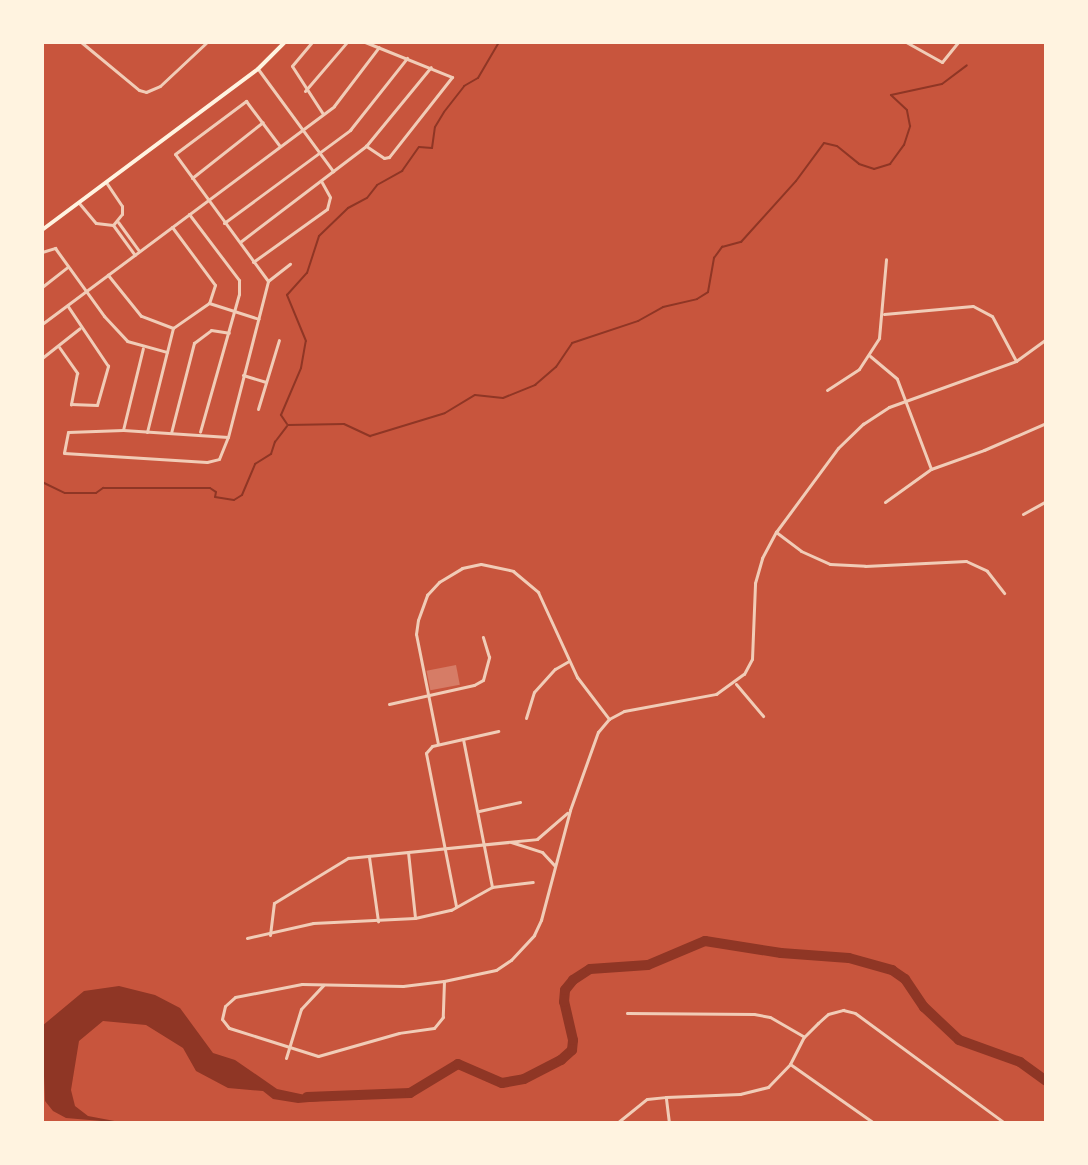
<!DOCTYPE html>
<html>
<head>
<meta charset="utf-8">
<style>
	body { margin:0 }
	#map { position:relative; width:1088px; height:1165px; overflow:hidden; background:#c8553d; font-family:Montserrat,sans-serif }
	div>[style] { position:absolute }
	.water>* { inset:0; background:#8f3625 }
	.stream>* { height:2px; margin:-1px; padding:0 1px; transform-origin:1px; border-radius:1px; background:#8f3625 }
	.river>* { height:10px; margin:-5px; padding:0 5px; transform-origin:5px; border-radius:5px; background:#8f3625 }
	.building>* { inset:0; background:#d67c66; transform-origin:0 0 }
	.minor>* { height:3px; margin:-1.5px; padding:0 1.5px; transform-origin:1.5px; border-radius:1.5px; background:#f1ccb7 }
	.secondary>* { height:4px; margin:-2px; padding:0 2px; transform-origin:2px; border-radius:2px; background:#fff3e0 }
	span { translate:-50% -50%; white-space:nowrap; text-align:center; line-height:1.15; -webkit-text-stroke:8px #fff3e0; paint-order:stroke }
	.frame { position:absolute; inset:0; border:44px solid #fff3e0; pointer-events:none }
</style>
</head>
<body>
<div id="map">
	<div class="water">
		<div style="clip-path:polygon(119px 986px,155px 995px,180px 1008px,213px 1053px,235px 1060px,277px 1089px,324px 1099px,410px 1093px,298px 1103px,273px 1099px,263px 1091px,228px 1088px,196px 1071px,183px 1048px,146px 1025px,103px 1021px,79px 1041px,71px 1090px,75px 1106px,88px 1116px,125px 1123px,66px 1118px,53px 1111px,45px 1101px,42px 1026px,84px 991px)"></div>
	</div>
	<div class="stream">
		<div style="left:287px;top:424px;width:11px;rotate:-124deg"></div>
		<div style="left:281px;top:415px;width:51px;rotate:-66.9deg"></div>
		<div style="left:301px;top:368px;width:27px;rotate:-80deg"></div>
		<div style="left:306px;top:341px;width:50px;rotate:-112.4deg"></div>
		<div style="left:287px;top:295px;width:30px;rotate:-48deg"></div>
		<div style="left:307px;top:273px;width:39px;rotate:-72deg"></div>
		<div style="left:319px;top:236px;width:40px;rotate:-44deg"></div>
		<div style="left:348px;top:208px;width:21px;rotate:-28deg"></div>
		<div style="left:367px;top:198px;width:16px;rotate:-52deg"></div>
		<div style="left:377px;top:185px;width:29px;rotate:-29deg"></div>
		<div style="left:402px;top:171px;width:29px;rotate:-55deg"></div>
		<div style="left:419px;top:147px;width:13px;rotate:4deg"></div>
		<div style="left:432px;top:148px;width:21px;rotate:-82deg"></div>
		<div style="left:435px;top:127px;width:17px;rotate:-59deg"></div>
		<div style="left:444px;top:112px;width:33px;rotate:-52deg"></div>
		<div style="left:464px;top:86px;width:16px;rotate:-30deg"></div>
		<div style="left:478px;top:78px;width:42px;rotate:-59.7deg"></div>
		<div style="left:288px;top:425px;width:56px;rotate:-1deg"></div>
		<div style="left:344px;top:424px;width:29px;rotate:25deg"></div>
		<div style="left:370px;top:436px;width:78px;rotate:-17deg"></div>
		<div style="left:445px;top:413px;width:35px;rotate:-31deg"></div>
		<div style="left:475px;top:395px;width:28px;rotate:6deg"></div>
		<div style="left:503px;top:398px;width:35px;rotate:-22deg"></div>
		<div style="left:535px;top:385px;width:28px;rotate:-41deg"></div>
		<div style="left:556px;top:367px;width:29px;rotate:-56deg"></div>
		<div style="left:572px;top:343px;width:70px;rotate:-18.4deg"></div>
		<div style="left:638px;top:321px;width:29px;rotate:-29deg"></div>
		<div style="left:663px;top:307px;width:35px;rotate:-13deg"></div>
		<div style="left:697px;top:299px;width:13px;rotate:-32deg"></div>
		<div style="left:708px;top:292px;width:35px;rotate:-80deg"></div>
		<div style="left:714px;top:258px;width:14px;rotate:-54deg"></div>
		<div style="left:722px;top:247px;width:20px;rotate:-15deg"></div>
		<div style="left:741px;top:242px;width:82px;rotate:-48deg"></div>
		<div style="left:796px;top:181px;width:47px;rotate:-53.6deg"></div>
		<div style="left:824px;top:143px;width:13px;rotate:13deg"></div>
		<div style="left:837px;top:146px;width:28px;rotate:39deg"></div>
		<div style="left:859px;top:164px;width:16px;rotate:18deg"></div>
		<div style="left:874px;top:169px;width:17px;rotate:-17deg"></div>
		<div style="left:890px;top:164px;width:24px;rotate:-54deg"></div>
		<div style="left:904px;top:145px;width:20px;rotate:-72deg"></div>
		<div style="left:910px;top:126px;width:16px;rotate:-101deg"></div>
		<div style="left:907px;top:110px;width:22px;rotate:-137deg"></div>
		<div style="left:891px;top:95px;width:52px;rotate:-12.2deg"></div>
		<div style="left:942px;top:84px;width:31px;rotate:-37deg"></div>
		<div style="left:42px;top:482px;width:25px;rotate:26deg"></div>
		<div style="left:65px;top:493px;width:31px"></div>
		<div style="left:96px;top:493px;width:9px;rotate:-36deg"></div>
		<div style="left:103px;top:488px;width:107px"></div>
		<div style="left:210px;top:488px;width:7px;rotate:34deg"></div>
		<div style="left:216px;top:492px;width:5px;rotate:101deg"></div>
		<div style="left:215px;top:497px;width:19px;rotate:9deg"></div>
		<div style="left:234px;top:500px;width:9px;rotate:-32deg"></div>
		<div style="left:242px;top:495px;width:34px;rotate:-67deg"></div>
		<div style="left:255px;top:464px;width:19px;rotate:-32deg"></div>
		<div style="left:271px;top:454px;width:13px;rotate:-72deg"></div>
		<div style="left:275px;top:442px;width:20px;rotate:-53deg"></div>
	</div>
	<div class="river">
		<div style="left:307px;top:1097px;width:103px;rotate:-2.2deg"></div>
		<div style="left:410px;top:1093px;width:56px;rotate:-31.1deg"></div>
		<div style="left:458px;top:1064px;width:48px;rotate:23.4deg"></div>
		<div style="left:502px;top:1083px;width:22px;rotate:-10deg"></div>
		<div style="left:524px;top:1079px;width:42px;rotate:-27.2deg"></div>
		<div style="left:561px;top:1060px;width:15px;rotate:-42deg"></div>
		<div style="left:572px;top:1050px;width:10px;rotate:-84deg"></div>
		<div style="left:573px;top:1040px;width:39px;rotate:-103deg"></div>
		<div style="left:564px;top:1002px;width:12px;rotate:-85deg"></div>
		<div style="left:565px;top:990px;width:13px;rotate:-51deg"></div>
		<div style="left:573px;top:980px;width:20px;rotate:-33deg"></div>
		<div style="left:590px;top:969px;width:58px;rotate:-3.9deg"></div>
		<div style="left:648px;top:965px;width:62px;rotate:-22.8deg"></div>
		<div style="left:705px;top:941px;width:77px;rotate:9deg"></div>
		<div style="left:781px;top:953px;width:68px;rotate:4.2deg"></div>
		<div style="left:849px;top:958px;width:45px;rotate:15.6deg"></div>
		<div style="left:892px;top:970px;width:16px;rotate:35deg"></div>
		<div style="left:905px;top:979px;width:34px;rotate:56deg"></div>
		<div style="left:924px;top:1007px;width:48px;rotate:43.3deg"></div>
		<div style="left:959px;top:1040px;width:65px;rotate:19.8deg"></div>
		<div style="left:1020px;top:1062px;width:32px;rotate:36deg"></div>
	</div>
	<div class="building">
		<div style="left:456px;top:665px;width:20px;height:30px;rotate:79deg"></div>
	</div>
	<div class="minor">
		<div style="left:81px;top:42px;width:75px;rotate:39.6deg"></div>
		<div style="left:139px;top:90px;width:7px;rotate:16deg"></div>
		<div style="left:146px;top:92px;width:15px;rotate:-23deg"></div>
		<div style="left:160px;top:86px;width:64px;rotate:-43.1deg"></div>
		<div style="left:312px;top:42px;width:31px;rotate:130deg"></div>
		<div style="left:292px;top:66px;width:57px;rotate:57.1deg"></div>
		<div style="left:365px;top:42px;width:94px;rotate:21.9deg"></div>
		<div style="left:452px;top:77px;width:102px;rotate:128.2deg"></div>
		<div style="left:389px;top:157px;width:5px;rotate:169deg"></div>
		<div style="left:384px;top:158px;width:22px;rotate:-146deg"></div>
		<div style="left:906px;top:42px;width:41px;rotate:29.1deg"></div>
		<div style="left:942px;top:62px;width:26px;rotate:-51deg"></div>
		<div style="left:258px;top:69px;width:127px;rotate:53.7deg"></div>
		<div style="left:305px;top:91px;width:65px;rotate:-49.4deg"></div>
		<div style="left:192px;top:178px;width:90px;rotate:-38.3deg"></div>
		<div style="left:79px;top:203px;width:26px;rotate:50deg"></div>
		<div style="left:96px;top:223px;width:17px;rotate:7deg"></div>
		<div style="left:113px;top:225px;width:14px;rotate:-51deg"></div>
		<div style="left:122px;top:214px;width:8px;rotate:-90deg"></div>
		<div style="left:122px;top:206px;width:29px;rotate:-124deg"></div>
		<div style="left:189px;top:214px;width:83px;rotate:52.9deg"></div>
		<div style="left:239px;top:280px;width:14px;rotate:90deg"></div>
		<div style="left:239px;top:294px;width:143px;rotate:105.8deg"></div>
		<div style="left:118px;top:222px;width:36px;rotate:54deg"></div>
		<div style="left:224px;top:223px;width:157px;rotate:-36.4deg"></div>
		<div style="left:350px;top:130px;width:92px;rotate:-51.6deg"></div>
		<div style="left:113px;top:225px;width:37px;rotate:54deg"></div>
		<div style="left:172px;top:227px;width:72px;rotate:53.4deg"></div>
		<div style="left:215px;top:285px;width:19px;rotate:108deg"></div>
		<div style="left:209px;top:303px;width:44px;rotate:145.2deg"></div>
		<div style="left:240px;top:242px;width:158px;rotate:-37.3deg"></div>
		<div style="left:366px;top:146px;width:102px;rotate:-50.6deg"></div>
		<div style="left:42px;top:252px;width:14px;rotate:-17deg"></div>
		<div style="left:55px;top:248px;width:84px;rotate:54.2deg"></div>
		<div style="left:104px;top:316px;width:34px;rotate:47deg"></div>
		<div style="left:127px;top:341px;width:41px;rotate:15.4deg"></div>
		<div style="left:167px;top:352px;width:25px;rotate:-76deg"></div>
		<div style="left:173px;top:328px;width:34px;rotate:-159deg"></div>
		<div style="left:141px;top:316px;width:53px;rotate:-128.8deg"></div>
		<div style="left:253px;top:262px;width:91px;rotate:-35.6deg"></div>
		<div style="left:327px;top:209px;width:12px;rotate:-76deg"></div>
		<div style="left:330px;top:197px;width:18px;rotate:-119deg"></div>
		<div style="left:268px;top:281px;width:157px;rotate:-126.2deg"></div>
		<div style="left:175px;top:154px;width:89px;rotate:-36.7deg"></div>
		<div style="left:246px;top:101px;width:55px;rotate:53.1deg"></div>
		<div style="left:42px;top:287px;width:33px;rotate:-38deg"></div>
		<div style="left:209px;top:303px;width:52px;rotate:17.7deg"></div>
		<div style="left:884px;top:314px;width:89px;rotate:-5.1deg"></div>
		<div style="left:973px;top:306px;width:21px;rotate:28deg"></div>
		<div style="left:992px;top:316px;width:51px;rotate:61.9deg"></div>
		<div style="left:42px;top:324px;width:364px;rotate:-36.7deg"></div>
		<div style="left:334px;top:106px;width:74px;rotate:-52.7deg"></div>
		<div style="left:59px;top:347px;width:32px;rotate:55deg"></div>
		<div style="left:77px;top:373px;width:32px;rotate:101deg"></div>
		<div style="left:71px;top:404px;width:26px;rotate:2deg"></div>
		<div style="left:97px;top:405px;width:41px;rotate:-74.2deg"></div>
		<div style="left:108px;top:366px;width:73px;rotate:-123.9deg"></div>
		<div style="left:870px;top:356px;width:35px;rotate:40deg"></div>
		<div style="left:897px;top:379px;width:96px;rotate:69.3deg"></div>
		<div style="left:42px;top:358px;width:48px;rotate:-38.3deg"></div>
		<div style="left:243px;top:375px;width:24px;rotate:17deg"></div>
		<div style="left:827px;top:390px;width:38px;rotate:-33deg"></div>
		<div style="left:859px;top:369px;width:37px;rotate:-57deg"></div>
		<div style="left:879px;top:338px;width:79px;rotate:-84.9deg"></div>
		<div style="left:258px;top:409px;width:72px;rotate:-73.1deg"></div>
		<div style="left:123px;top:430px;width:84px;rotate:-76.3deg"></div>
		<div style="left:147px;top:432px;width:82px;rotate:-76deg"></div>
		<div style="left:171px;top:433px;width:93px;rotate:-75.7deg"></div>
		<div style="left:194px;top:343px;width:21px;rotate:-37deg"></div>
		<div style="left:211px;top:330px;width:18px;rotate:9deg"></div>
		<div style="left:228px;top:437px;width:105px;rotate:-176.2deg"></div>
		<div style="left:123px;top:430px;width:55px;rotate:177.9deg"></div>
		<div style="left:68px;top:432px;width:21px;rotate:101deg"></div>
		<div style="left:64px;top:453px;width:143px;rotate:3.6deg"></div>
		<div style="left:207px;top:462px;width:12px;rotate:-14deg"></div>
		<div style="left:219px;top:459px;width:24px;rotate:-68deg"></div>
		<div style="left:228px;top:437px;width:161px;rotate:-75.6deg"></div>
		<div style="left:268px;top:281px;width:28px;rotate:-38deg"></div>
		<div style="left:885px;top:502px;width:57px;rotate:-35.7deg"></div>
		<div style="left:931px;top:469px;width:56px;rotate:-19.7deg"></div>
		<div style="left:984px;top:450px;width:68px;rotate:-23.5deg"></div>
		<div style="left:1023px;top:514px;width:26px;rotate:-29deg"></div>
		<div style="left:776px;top:532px;width:31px;rotate:37deg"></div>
		<div style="left:801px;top:551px;width:32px;rotate:24deg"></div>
		<div style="left:830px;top:564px;width:35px;rotate:3deg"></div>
		<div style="left:865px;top:566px;width:101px;rotate:-2.8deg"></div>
		<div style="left:966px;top:561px;width:23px;rotate:25deg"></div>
		<div style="left:987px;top:571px;width:28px;rotate:52deg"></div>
		<div style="left:736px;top:684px;width:42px;rotate:49.8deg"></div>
		<div style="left:389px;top:704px;width:87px;rotate:-12.6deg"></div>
		<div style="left:474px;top:685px;width:10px;rotate:-29deg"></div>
		<div style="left:483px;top:680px;width:24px;rotate:-75deg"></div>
		<div style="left:489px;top:657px;width:21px;rotate:-107deg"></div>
		<div style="left:526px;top:718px;width:27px;rotate:-73deg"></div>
		<div style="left:534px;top:692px;width:31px;rotate:-48deg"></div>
		<div style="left:555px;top:669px;width:16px;rotate:-30deg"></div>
		<div style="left:463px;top:739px;width:151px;rotate:78.9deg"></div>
		<div style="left:438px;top:744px;width:112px;rotate:-101.3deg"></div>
		<div style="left:416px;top:634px;width:14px;rotate:-82deg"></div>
		<div style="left:418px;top:620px;width:27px;rotate:-70deg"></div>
		<div style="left:427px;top:595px;width:18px;rotate:-47deg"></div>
		<div style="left:439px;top:582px;width:27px;rotate:-31deg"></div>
		<div style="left:462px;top:568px;width:19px;rotate:-12deg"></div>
		<div style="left:481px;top:564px;width:33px;rotate:12deg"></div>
		<div style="left:513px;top:571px;width:33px;rotate:40deg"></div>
		<div style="left:538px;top:592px;width:94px;rotate:65.4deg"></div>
		<div style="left:577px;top:677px;width:53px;rotate:52.7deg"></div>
		<div style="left:479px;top:811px;width:42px;rotate:-12.4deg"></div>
		<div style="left:511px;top:842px;width:33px;rotate:18deg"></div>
		<div style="left:542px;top:852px;width:19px;rotate:47deg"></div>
		<div style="left:408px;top:852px;width:66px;rotate:83.9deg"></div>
		<div style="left:369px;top:857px;width:65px;rotate:82deg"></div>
		<div style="left:456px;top:906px;width:156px;rotate:-101.1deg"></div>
		<div style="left:426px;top:753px;width:9px;rotate:-49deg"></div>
		<div style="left:432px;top:746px;width:68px;rotate:-12.8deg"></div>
		<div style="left:270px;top:935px;width:32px;rotate:-83deg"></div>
		<div style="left:274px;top:903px;width:87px;rotate:-31.3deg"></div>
		<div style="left:348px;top:858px;width:190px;rotate:-5.7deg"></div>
		<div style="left:537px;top:839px;width:40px;rotate:-41deg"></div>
		<div style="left:247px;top:938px;width:68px;rotate:-12.8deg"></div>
		<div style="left:313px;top:923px;width:102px;rotate:-2.8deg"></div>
		<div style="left:415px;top:918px;width:37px;rotate:-13deg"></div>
		<div style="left:451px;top:910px;width:47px;rotate:-29.3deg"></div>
		<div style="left:492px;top:887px;width:41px;rotate:-7deg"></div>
		<div style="left:444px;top:981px;width:36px;rotate:92deg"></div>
		<div style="left:443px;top:1017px;width:14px;rotate:129deg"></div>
		<div style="left:434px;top:1028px;width:35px;rotate:172deg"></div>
		<div style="left:399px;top:1033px;width:84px;rotate:164.1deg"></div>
		<div style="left:318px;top:1056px;width:93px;rotate:-162.5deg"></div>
		<div style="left:229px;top:1028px;width:11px;rotate:-128deg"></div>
		<div style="left:222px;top:1019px;width:13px;rotate:-77deg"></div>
		<div style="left:225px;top:1006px;width:13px;rotate:-42deg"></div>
		<div style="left:235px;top:997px;width:68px;rotate:-11deg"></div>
		<div style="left:302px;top:984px;width:101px;rotate:1.1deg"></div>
		<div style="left:403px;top:986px;width:41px;rotate:-7deg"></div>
		<div style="left:444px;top:981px;width:53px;rotate:-11.9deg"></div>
		<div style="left:496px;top:970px;width:18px;rotate:-34deg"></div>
		<div style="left:511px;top:960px;width:34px;rotate:-47deg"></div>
		<div style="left:534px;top:935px;width:17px;rotate:-65deg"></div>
		<div style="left:541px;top:920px;width:114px;rotate:-75.2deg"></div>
		<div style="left:570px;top:810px;width:83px;rotate:-70.3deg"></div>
		<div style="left:598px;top:732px;width:17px;rotate:-50deg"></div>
		<div style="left:609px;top:719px;width:17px;rotate:-28deg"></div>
		<div style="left:624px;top:711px;width:94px;rotate:-10.5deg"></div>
		<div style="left:716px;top:694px;width:34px;rotate:-36deg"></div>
		<div style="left:744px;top:674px;width:17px;rotate:-62deg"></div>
		<div style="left:752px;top:659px;width:76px;rotate:-87.7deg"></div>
		<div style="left:755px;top:583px;width:26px;rotate:-74deg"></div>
		<div style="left:762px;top:558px;width:30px;rotate:-62deg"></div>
		<div style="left:776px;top:532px;width:104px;rotate:-53.6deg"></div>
		<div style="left:838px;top:448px;width:35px;rotate:-44deg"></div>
		<div style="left:863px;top:424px;width:31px;rotate:-33deg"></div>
		<div style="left:889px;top:407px;width:135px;rotate:-19.9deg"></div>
		<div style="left:1016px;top:361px;width:37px;rotate:-36deg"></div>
		<div style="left:627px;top:1013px;width:127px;rotate:0.5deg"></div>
		<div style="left:754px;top:1014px;width:16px;rotate:11deg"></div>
		<div style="left:770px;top:1017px;width:39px;rotate:30deg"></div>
		<div style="left:286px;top:1058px;width:51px;rotate:-73deg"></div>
		<div style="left:301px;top:1009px;width:33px;rotate:-47deg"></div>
		<div style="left:790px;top:1064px;width:103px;rotate:35.1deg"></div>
		<div style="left:617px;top:1123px;width:38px;rotate:-39deg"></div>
		<div style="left:647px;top:1099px;width:18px;rotate:-6deg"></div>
		<div style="left:669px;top:1123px;width:26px;rotate:-97deg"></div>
		<div style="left:666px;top:1097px;width:74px;rotate:-2.3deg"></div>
		<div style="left:740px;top:1094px;width:29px;rotate:-14deg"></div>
		<div style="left:768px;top:1087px;width:32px;rotate:-46deg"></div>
		<div style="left:790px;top:1064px;width:30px;rotate:-63deg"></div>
		<div style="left:804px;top:1037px;width:20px;rotate:-45deg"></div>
		<div style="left:818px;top:1023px;width:13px;rotate:-42deg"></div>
		<div style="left:828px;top:1014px;width:16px;rotate:-15deg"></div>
		<div style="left:843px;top:1010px;width:12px;rotate:14deg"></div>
		<div style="left:855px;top:1013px;width:186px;rotate:36.3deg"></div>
	</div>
	<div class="secondary">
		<div style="left:42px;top:230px;width:269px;rotate:-36.7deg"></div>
		<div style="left:258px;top:69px;width:38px;rotate:-45deg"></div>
	</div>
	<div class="frame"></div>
</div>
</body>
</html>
